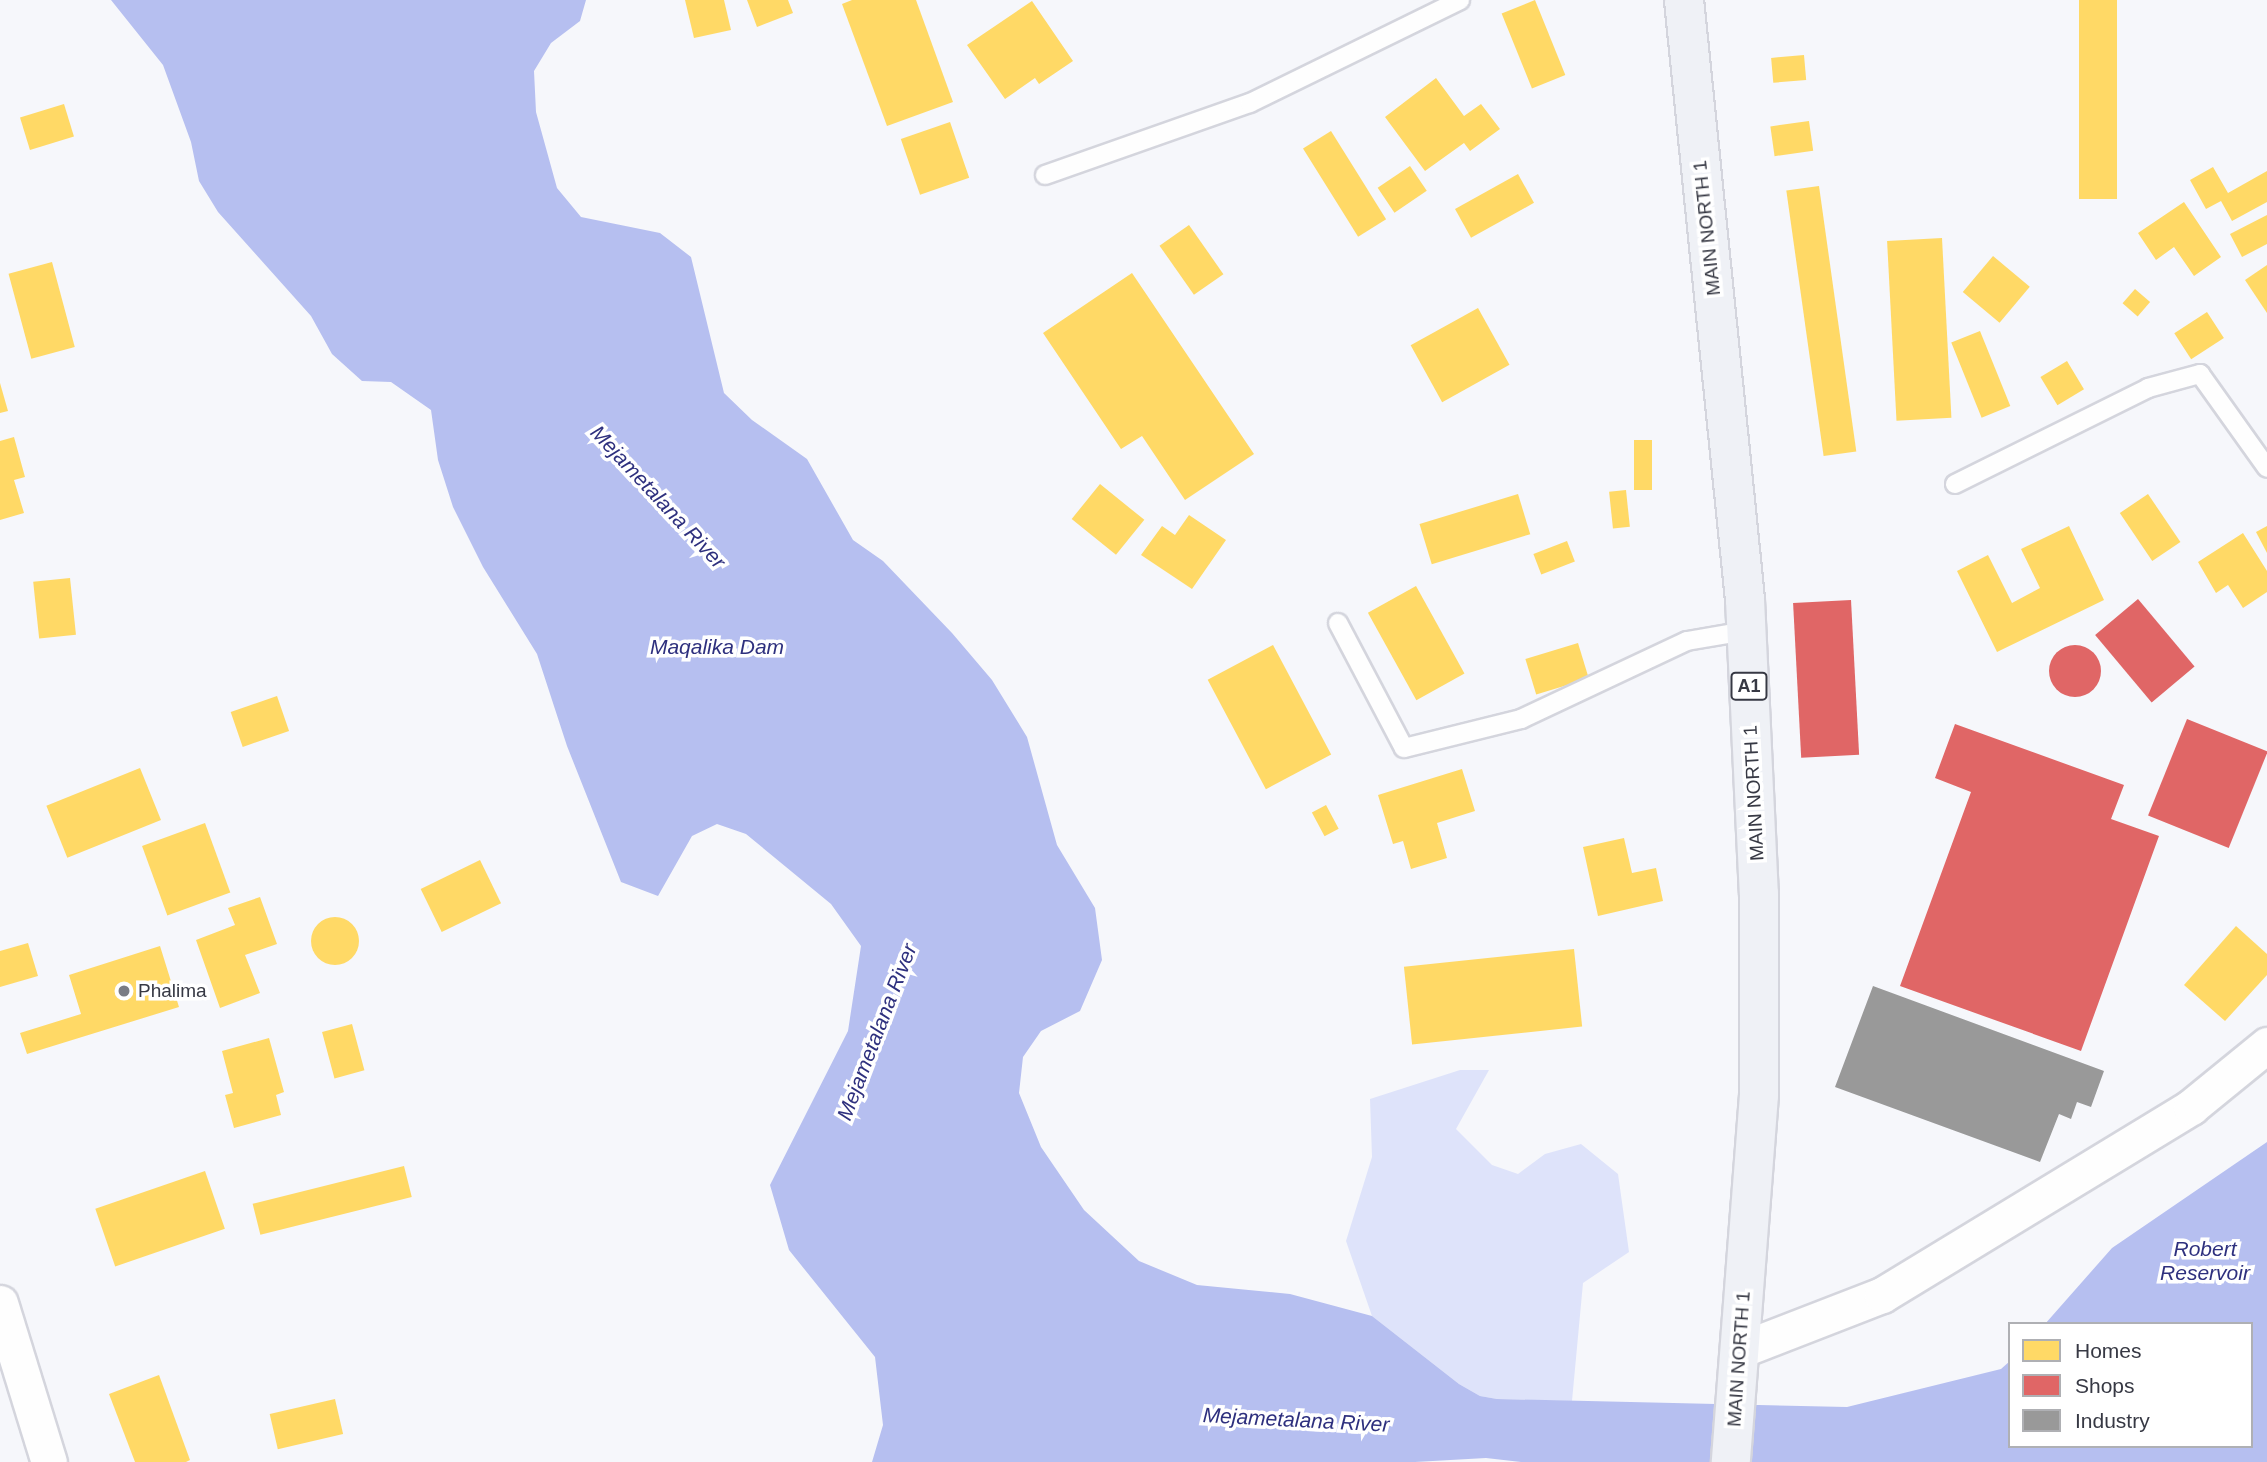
<!DOCTYPE html>
<html>
<head>
<meta charset="utf-8">
<style>
	body { margin:0 }
	#map { position:relative; width:2267px; height:1462px; overflow:hidden; background:#f6f7fb; font-family:Helvetica,sans-serif }
	div>[style] { position:absolute }
	.green>* { inset:0; background:#dee3fa }
	.water>* { inset:0; background:#b6bff0 }
	.homes>* { inset:0; background:#ffd966; transform-origin:0 0 }
	.round { border-radius:50% }
	.shops>* { inset:0; background:#e06666; transform-origin:0 0 }
	.industry>* { inset:0; background:#999 }
	.roads { filter:drop-shadow(2px 0 #d4d5dd) drop-shadow(-2px 0 #d4d5dd) drop-shadow(0 2px #d4d5dd) drop-shadow(0 -2px #d4d5dd) }
	.lane>* { height:18px; margin:-9px; padding:0 9px; transform-origin:9px; border-radius:9px; background:#fefefe }
	.street>* { height:35px; margin:-17.5px; padding:0 17.5px; transform-origin:17.5px; border-radius:17.5px; background:#fefefe }
	.primary>* { height:38px; margin:-19px; padding:0 19px; transform-origin:19px; border-radius:19px; background:#eff1f6 }
	.dots>* { width:19px; height:19px; translate:-50% -50%; box-sizing:border-box; border:4px solid #fff; border-radius:50% }
	span { translate:-50% -50%; white-space:nowrap; text-align:center; line-height:1.15; -webkit-text-stroke:7px #fff; paint-order:stroke }
	.shield-label span { padding:2px 5px; background:#fff; border:2px solid; border-radius:5px; -webkit-text-stroke-width:0 }
	.shield-label { font-size:18px; color:#373944; font-weight:700 }
	.street-label { font-size:19px; color:#373944 }
	.poi-label { font-size:19px; color:#373944 }
	.left { translate:0 -50%; text-align:left }
	.water-label { font-size:21px; color:#2e307e; font-style:italic }
	.legend { position:absolute; left:2008px; top:1322px; width:245px; height:126px; box-sizing:border-box; background:#fff; border:2px solid #afb0b4; margin:0; padding:9px 12px; list-style:none; font-size:21px; color:#373944 }
	.legend li { display:flex; align-items:center; gap:14px; height:35px }
	.legend b { width:35px; border:2px solid #afb0b4 }
</style>
</head>
<body>
<div id="map">
	<div class="green">
		<div style="clip-path:polygon(1460px 1070px,1489px 1070px,1456px 1129px,1492px 1165px,1518px 1174px,1545px 1154px,1581px 1144px,1618px 1174px,1629px 1252px,1583px 1283px,1572px 1401px,1497px 1399px,1480px 1396px,1459px 1384px,1372px 1316px,1346px 1241px,1372px 1157px,1370px 1099px)"></div>
	</div>
	<div class="water">
		<div style="clip-path:polygon(111px 0,586px 0,580px 21px,551px 43px,534px 71px,536px 112px,557px 188px,581px 217px,660px 233px,691px 257px,724px 393px,752px 420px,807px 459px,853px 540px,883px 561px,952px 633px,992px 680px,1027px 737px,1057px 845px,1095px 908px,1102px 960px,1080px 1011px,1041px 1031px,1023px 1057px,1019px 1093px,1041px 1147px,1084px 1210px,1139px 1261px,1197px 1285px,1290px 1294px,1372px 1316px,1459px 1384px,1480px 1396px,1497px 1399px,1847px 1407px,2001px 1369px,2010px 1361px,2010px 1446px,2251px 1446px,2251px 1324px,2045px 1324px,2112px 1248px,2267px 1142px,2267px 1462px,1521px 1462px,1486px 1458px,1415px 1462px,872px 1462px,883px 1425px,875px 1357px,789px 1250px,770px 1185px,848px 1031px,861px 946px,831px 904px,746px 834px,717px 824px,692px 836px,658px 896px,621px 882px,567px 746px,537px 654px,483px 567px,453px 507px,438px 460px,431px 410px,391px 382px,362px 381px,332px 354px,311px 316px,218px 212px,199px 181px,191px 142px,163px 65px)"></div>
	</div>
	<div class="homes">
		<div style="clip-path:polygon(685px 0,724px 0,731px 30px,694px 38px)"></div>
		<div style="clip-path:polygon(747px 0,788px 0,793px 13px,757px 27px)"></div>
		<div style="clip-path:polygon(852px 0,916px 0,953px 102px,887px 126px,842px 4px)"></div>
		<div style="left:1535px;top:0;width:81px;height:36px;rotate:68deg"></div>
		<div style="left:2079px;top:0;width:38px;height:199px"></div>
		<div style="clip-path:polygon(1032px 1px,1073px 61px,1039px 84px,1035px 78px,1005px 99px,967px 45px)"></div>
		<div style="left:1804px;top:55px;width:25px;height:33px;rotate:85deg"></div>
		<div style="clip-path:polygon(1436px 78px,1464px 116px,1481px 104px,1500px 129px,1470px 151px,1464px 143px,1425px 171px,1385px 117px)"></div>
		<div style="left:64px;top:104px;width:34px;height:46px;rotate:73deg"></div>
		<div style="left:1809px;top:121px;width:30px;height:39px;rotate:82deg"></div>
		<div style="left:950px;top:122px;width:59px;height:52px;rotate:71deg"></div>
		<div style="left:1331px;top:131px;width:104px;height:33px;rotate:58deg"></div>
		<div style="left:1410px;top:166px;width:30px;height:39px;rotate:56deg"></div>
		<div style="clip-path:polygon(2213px 167px,2228px 193px,2267px 171px,2267px 202px,2232px 221px,2221px 201px,2206px 209px,2190px 180px)"></div>
		<div style="left:1518px;top:174px;width:33px;height:72px;rotate:61deg"></div>
		<div style="left:1819px;top:186px;width:268px;height:33px;rotate:82deg"></div>
		<div style="clip-path:polygon(2184px 202px,2221px 257px,2194px 276px,2174px 247px,2156px 260px,2138px 233px)"></div>
		<div style="clip-path:polygon(2267px 215px,2267px 244px,2242px 257px,2230px 234px)"></div>
		<div style="left:1189px;top:225px;width:60px;height:36px;rotate:55deg"></div>
		<div style="left:1942px;top:238px;width:180px;height:55px;rotate:87deg"></div>
		<div style="left:1993px;top:256px;width:48px;height:47px;rotate:40deg"></div>
		<div style="left:52px;top:262px;width:88px;height:45px;rotate:75deg"></div>
		<div style="clip-path:polygon(2267px 265px,2267px 313px,2245px 280px)"></div>
		<div style="clip-path:polygon(1132px 273px,1254px 454px,1185px 500px,1142px 436px,1121px 449px,1043px 333px)"></div>
		<div style="left:2135px;top:289px;width:20px;height:19px;rotate:41deg"></div>
		<div style="left:1478px;top:308px;width:65px;height:77px;rotate:61deg"></div>
		<div style="left:2207px;top:312px;width:31px;height:39px;rotate:57deg"></div>
		<div style="left:1980px;top:331px;width:81px;height:31px;rotate:68deg"></div>
		<div style="left:2067px;top:361px;width:33px;height:31px;rotate:59deg"></div>
		<div style="clip-path:polygon(0 383px,8px 411px,0 413px)"></div>
		<div style="clip-path:polygon(14px 437px,25px 477px,14px 480px,24px 513px,0 520px,0 441px)"></div>
		<div style="left:1634px;top:440px;width:18px;height:50px"></div>
		<div style="left:1100px;top:484px;width:57px;height:45px;rotate:39deg"></div>
		<div style="left:1626px;top:490px;width:37px;height:17px;rotate:84deg"></div>
		<div style="left:1518px;top:494px;width:42px;height:103px;rotate:73deg"></div>
		<div style="left:2148px;top:494px;width:58px;height:34px;rotate:56deg"></div>
		<div style="clip-path:polygon(1189px 515px,1226px 540px,1192px 589px,1141px 555px,1162px 526px,1175px 535px)"></div>
		<div style="clip-path:polygon(2069px 526px,2104px 600px,1997px 652px,1957px 571px,1988px 555px,2012px 603px,2040px 588px,2021px 549px)"></div>
		<div style="clip-path:polygon(2267px 526px,2267px 553px,2256px 532px)"></div>
		<div style="clip-path:polygon(2243px 533px,2267px 571px,2267px 592px,2243px 608px,2228px 585px,2216px 593px,2198px 562px)"></div>
		<div style="left:1567px;top:541px;width:22px;height:36px;rotate:69deg"></div>
		<div style="left:70px;top:578px;width:57px;height:37px;rotate:84deg"></div>
		<div style="left:1416px;top:586px;width:100px;height:55px;rotate:61deg"></div>
		<div style="left:1578px;top:643px;width:37px;height:55px;rotate:73deg"></div>
		<div style="left:1273px;top:645px;width:124px;height:74px;rotate:62deg"></div>
		<div style="left:277px;top:696px;width:37px;height:49px;rotate:71deg"></div>
		<div style="left:140px;top:768px;width:56px;height:101px;rotate:68deg"></div>
		<div style="clip-path:polygon(1462px 769px,1475px 811px,1437px 823px,1447px 858px,1411px 869px,1403px 841px,1393px 844px,1378px 795px)"></div>
		<div style="left:1326px;top:805px;width:27px;height:16px;rotate:62deg"></div>
		<div style="left:205px;top:823px;width:74px;height:67px;rotate:70deg"></div>
		<div style="clip-path:polygon(1624px 838px,1632px 873px,1656px 868px,1663px 901px,1598px 916px,1583px 847px)"></div>
		<div style="left:480px;top:860px;width:48px;height:66px;rotate:64deg"></div>
		<div style="clip-path:polygon(260px 897px,277px 944px,245px 955px,260px 993px,220px 1008px,196px 940px,235px 925px,228px 908px)"></div>
		<div class="round" style="left:311px;top:917px;width:48px;height:48px"></div>
		<div style="clip-path:polygon(2236px 926px,2267px 954px,2267px 975px,2225px 1021px,2184px 985px)"></div>
		<div style="clip-path:polygon(28px 943px,38px 976px,0 987px,0 951px)"></div>
		<div style="clip-path:polygon(160px 946px,179px 1007px,27px 1054px,20px 1033px,81px 1014px,69px 975px)"></div>
		<div style="left:1574px;top:949px;width:78px;height:171px;rotate:84deg"></div>
		<div style="left:352px;top:1024px;width:48px;height:31px;rotate:75deg"></div>
		<div style="clip-path:polygon(269px 1038px,284px 1092px,276px 1095px,281px 1115px,234px 1128px,225px 1095px,233px 1093px,222px 1051px)"></div>
		<div style="left:404px;top:1166px;width:32px;height:156px;rotate:76deg"></div>
		<div style="left:205px;top:1171px;width:61px;height:116px;rotate:71deg"></div>
		<div style="clip-path:polygon(159px 1375px,190px 1460px,186px 1462px,135px 1462px,109px 1394px)"></div>
		<div style="left:335px;top:1399px;width:36px;height:67px;rotate:77deg"></div>
	</div>
	<div class="shops">
		<div style="left:2138px;top:599px;width:88px;height:56px;rotate:50deg"></div>
		<div style="left:1851px;top:600px;width:155px;height:58px;rotate:87deg"></div>
		<div class="round" style="left:2049px;top:645px;width:52px;height:52px"></div>
		<div style="left:2187px;top:719px;width:87px;height:104px;rotate:22deg"></div>
		<div style="clip-path:polygon(1955px 724px,2124px 785px,2111px 819px,2159px 836px,2081px 1051px,1900px 986px,1971px 792px,1935px 778px)"></div>
	</div>
	<div class="industry">
		<div style="clip-path:polygon(1873px 986px,2104px 1071px,2091px 1107px,2077px 1102px,2071px 1119px,2059px 1114px,2040px 1162px,1835px 1087px)"></div>
	</div>
	<div class="roads">
		<div class="lane">
			<div style="left:1045px;top:175px;width:217px;rotate:-19.4deg"></div>
			<div style="left:1250px;top:103px;width:234px;rotate:-26.1deg"></div>
			<div style="left:1955px;top:484px;width:216px;rotate:-26.4deg"></div>
			<div style="left:2148px;top:388px;width:54px;rotate:-15.1deg"></div>
			<div style="left:2200px;top:374px;width:115px;rotate:54.5deg"></div>
			<div style="left:1338px;top:623px;width:141px;rotate:62.2deg"></div>
			<div style="left:1404px;top:748px;width:121px;rotate:-13.9deg"></div>
			<div style="left:1521px;top:719px;width:183px;rotate:-25.2deg"></div>
			<div style="left:1687px;top:641px;width:60px;rotate:-9.6deg"></div>
		</div>
		<div class="street">
			<div style="left:0;top:1303px;width:166px;rotate:72.9deg"></div>
			<div style="left:1740px;top:1350px;width:152px;rotate:-21.2deg"></div>
			<div style="left:1882px;top:1295px;width:362px;rotate:-31.3deg"></div>
			<div style="left:2191px;top:1107px;width:98px;rotate:-39.2deg"></div>
		</div>
		<div class="primary">
			<div style="left:1684px;top:0;width:603px;rotate:84.19deg"></div>
			<div style="left:1745px;top:600px;width:294px;rotate:87.3deg"></div>
			<div style="left:1759px;top:894px;width:201px;rotate:90deg"></div>
			<div style="left:1759px;top:1095px;width:368px;rotate:94.4deg"></div>
		</div>
	</div>
	<div class="dots">
		<div style="left:124px;top:991px;background:#7a7c84"></div>
	</div>
	<div class="shield-label">
		<span style="left:1749px;top:686px">A1</span>
	</div>
	<div class="street-label">
		<span style="left:1707px;top:228px;rotate:-96deg">MAIN NORTH 1</span>
		<span style="left:1754px;top:793px;rotate:-93deg">MAIN NORTH 1</span>
		<span style="left:1739px;top:1359px;rotate:-86deg">MAIN NORTH 1</span>
	</div>
	<div class="poi-label">
		<span class="left" style="left:138px;top:991px">Phalima</span>
	</div>
	<div class="water-label">
		<span style="left:658px;top:497px;rotate:47deg">Mejametalana River</span>
		<span style="left:717px;top:647px">Maqalika Dam</span>
		<span style="left:877px;top:1032px;rotate:-69deg">Mejametalana River</span>
		<span style="left:2205px;top:1261px">Robert<br>Reservoir</span>
		<span style="left:1296px;top:1420px;rotate:3deg">Mejametalana River</span>
	</div>
	<ul class="legend">
	<li><b style="height:19px;background:#ffd966"></b>Homes</li>
	<li><b style="height:19px;background:#e06666"></b>Shops</li>
	<li><b style="height:19px;background:#999"></b>Industry</li>
	</ul>
</div>
</body>
</html>
